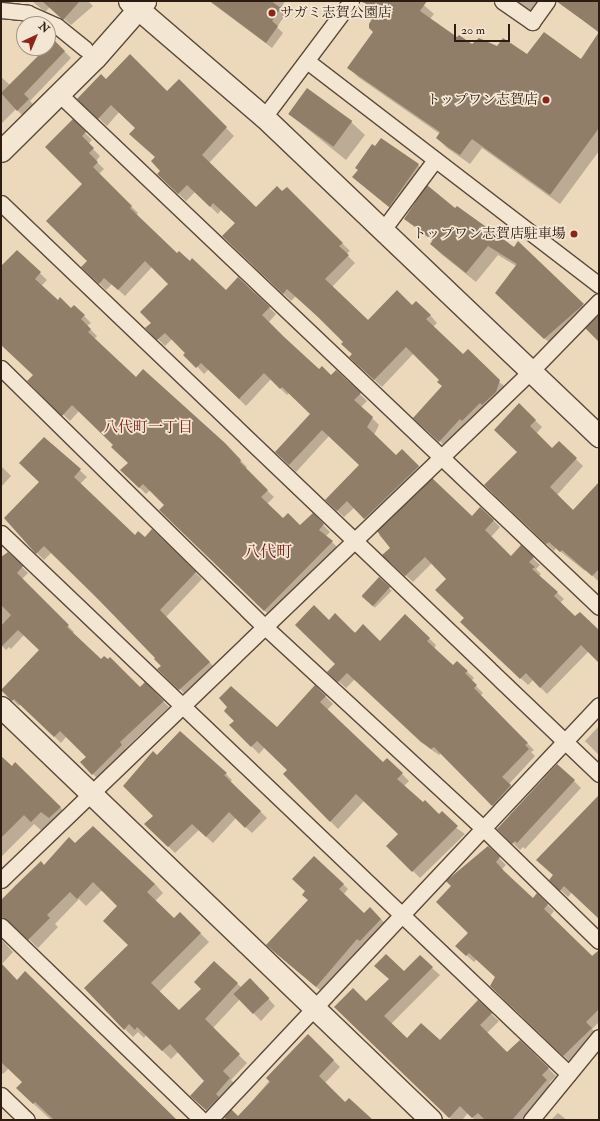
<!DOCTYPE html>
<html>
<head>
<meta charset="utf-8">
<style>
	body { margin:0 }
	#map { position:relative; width:600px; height:1121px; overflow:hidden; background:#ecd8bb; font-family:"IM FELL Double Pica","Noto Serif JP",serif }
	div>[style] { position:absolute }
	.shadow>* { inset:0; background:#0003; transform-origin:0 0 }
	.building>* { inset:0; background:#907e69; transform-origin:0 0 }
	.roads { filter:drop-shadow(1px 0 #5c4b3c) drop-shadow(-1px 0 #5c4b3c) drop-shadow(0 1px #5c4b3c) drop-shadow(0 -1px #5c4b3c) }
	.street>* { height:15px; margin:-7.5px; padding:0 7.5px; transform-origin:7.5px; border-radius:7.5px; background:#f3e6d3 }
	.secondary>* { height:21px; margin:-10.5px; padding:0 10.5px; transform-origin:10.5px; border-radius:10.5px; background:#f3e6d3 }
	.dots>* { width:11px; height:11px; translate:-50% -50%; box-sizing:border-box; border:2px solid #f3e6d3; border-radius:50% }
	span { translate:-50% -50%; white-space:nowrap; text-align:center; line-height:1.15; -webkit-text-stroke:3.5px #f3e6d3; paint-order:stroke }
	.poi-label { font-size:14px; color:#2c1c11 }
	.left { translate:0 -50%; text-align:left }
	.right { translate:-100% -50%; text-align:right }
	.neighbourhood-label { font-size:15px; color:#7a1f14 }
	.quarter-label { font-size:16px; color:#7a1f14 }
	.frame { position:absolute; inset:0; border:2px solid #2c1c11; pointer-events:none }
	.north { position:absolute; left:16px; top:16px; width:40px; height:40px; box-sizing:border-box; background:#f3e6d3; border:1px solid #a39585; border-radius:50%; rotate:44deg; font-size:11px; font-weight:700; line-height:16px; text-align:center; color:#2c1c11 }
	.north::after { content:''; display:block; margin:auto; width:14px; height:18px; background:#8f2418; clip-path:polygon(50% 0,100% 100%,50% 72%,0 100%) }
	.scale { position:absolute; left:454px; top:24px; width:56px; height:18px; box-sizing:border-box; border:2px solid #2c1c11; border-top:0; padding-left:5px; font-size:12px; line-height:14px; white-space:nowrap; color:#2c1c11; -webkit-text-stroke:3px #f3e6d3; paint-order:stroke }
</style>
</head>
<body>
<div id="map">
	<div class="shadow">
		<div style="clip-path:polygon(3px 1px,15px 1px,10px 7px)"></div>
		<div style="clip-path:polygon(32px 1px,88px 1px,93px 6px,71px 25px,50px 7px,45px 12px)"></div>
		<div style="clip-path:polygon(209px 1px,285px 1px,281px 9px,286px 14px,277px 27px,283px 33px,272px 48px)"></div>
		<div style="clip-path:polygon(387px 1px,419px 1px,434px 14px,430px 19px,457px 39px,472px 45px,497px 48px,528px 56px,581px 60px,599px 33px,559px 2px,554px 2px,540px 18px,507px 1px,599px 1px,599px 151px,560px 204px,482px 148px,470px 164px,447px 148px,437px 138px,440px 134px,358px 77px,349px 68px,374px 32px)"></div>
		<div style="clip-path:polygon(54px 41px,71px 58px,30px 101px,35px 106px,24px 117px,16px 109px,1px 124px,1px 77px,10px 85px)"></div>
		<div style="clip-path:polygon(106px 80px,167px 92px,179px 80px,234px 136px,209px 163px,256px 209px,287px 189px,350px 251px,346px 254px,355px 263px,332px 287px,368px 321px,412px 306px,430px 315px,437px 323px,433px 327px,463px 355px,507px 388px,447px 448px,422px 425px,443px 386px,441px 380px,414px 353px,382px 387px,350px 357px,353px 354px,344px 342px,296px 296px,291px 301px,231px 244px,236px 224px,221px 210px,218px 214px,195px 192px,186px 201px,158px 174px,161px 171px,156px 157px,136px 128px,119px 112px,107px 126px,79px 99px)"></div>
		<div style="clip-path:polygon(289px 114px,351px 122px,365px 135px,346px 160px)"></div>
		<div style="clip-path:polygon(73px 121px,92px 140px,88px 144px,100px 156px,96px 161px,104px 169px,99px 174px,138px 213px,136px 216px,177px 254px,226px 292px,238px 278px,276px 314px,269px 322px,283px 336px,319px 370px,331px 377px,336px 371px,367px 401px,361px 407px,379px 425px,374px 435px,396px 457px,402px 450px,426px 473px,372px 525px,354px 508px,344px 517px,326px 500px,360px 465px,329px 436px,296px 472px,276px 452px,312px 414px,289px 393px,287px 395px,271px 379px,246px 406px,209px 369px,204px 374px,172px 339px,165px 346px,147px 328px,152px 323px,169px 284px,152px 267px,125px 296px,112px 284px,106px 290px,83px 267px,88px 261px,83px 184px)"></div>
		<div style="clip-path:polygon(418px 165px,424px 171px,395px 212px,359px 182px)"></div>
		<div style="clip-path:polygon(455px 210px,591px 312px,555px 348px,506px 302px,516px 266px,498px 255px,476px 282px,441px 254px,431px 244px,433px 242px,406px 219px)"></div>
		<div style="clip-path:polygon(17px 251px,47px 280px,41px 286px,58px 302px,71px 309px,74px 306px,91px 323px,87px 326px,97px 336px,94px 339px,136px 378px,231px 451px,247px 467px,245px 469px,274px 497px,267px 504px,283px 519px,300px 527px,313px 515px,330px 532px,326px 536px,339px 549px,271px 617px,160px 510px,165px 505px,150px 490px,146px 494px,122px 470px,129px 463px,114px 445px,79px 411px,70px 421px,29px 381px,34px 375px,1px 344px,1px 267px)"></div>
		<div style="clip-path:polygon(519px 405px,542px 427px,536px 434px,552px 450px,559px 443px,583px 466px,557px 495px,574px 511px,599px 491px,599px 582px,586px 569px,585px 571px,556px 548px,554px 551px,493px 492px,519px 452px)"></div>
		<div style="clip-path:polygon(44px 438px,87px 477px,80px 484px,135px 536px,145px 539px,152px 531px,202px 579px,166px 617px,216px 669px,187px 696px,159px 669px,162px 666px,157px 657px,51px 553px,44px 560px,37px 553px)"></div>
		<div style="clip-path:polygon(1px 466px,11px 476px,1px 487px)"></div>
		<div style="clip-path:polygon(472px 517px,493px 520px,500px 527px,491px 537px,511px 558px,521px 547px,540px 565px,536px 569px,541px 574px,539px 576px,564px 599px,560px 603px,575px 617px,599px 632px,599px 661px,589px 651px,547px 694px,533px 680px,528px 685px,469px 629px,447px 579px,432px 563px,413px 582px,391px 562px,391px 548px,379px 535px)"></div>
		<div style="clip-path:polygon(8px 553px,28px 573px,22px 579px,74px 632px,72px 634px,102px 660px,140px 688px,145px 684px,169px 707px,125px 749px,128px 752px,99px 780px,93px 774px,87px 757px,66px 737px,61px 743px,21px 704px,19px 706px,8px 696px,40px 650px,24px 635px,11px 649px,9px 647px,6px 650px,1px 645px,1px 560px)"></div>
		<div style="left:379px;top:578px;width:18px;height:24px;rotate:45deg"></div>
		<div style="clip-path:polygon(405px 615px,436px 645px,434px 649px,453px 667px,457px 662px,474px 678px,471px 681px,483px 693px,480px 696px,534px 750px,531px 752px,535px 756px,509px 784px,517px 793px,499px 812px,441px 753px,439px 755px,429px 748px,355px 679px,346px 688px,336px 679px,337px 664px,329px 621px,380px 643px)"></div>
		<div style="clip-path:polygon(325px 696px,333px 704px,327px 710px,383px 763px,387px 759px,409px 781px,404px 786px,423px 804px,465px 834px,420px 878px,388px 846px,399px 834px,364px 801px,338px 829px,284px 774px,289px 770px,265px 747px,259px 754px,231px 725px,277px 728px)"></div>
		<div style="clip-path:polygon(599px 726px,599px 755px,585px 741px)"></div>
		<div style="clip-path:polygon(1px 756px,12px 767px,15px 764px,70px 817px,42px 831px,34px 824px,1px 857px)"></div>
		<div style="clip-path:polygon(157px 756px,226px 774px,232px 780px,230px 782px,267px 818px,252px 833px,236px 818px,213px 843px,199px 830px,175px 853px,146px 824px,154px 816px)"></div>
		<div style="clip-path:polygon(574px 781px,581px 788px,525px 849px,523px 847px,520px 850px,499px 829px)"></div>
		<div style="clip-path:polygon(599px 798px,599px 918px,572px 892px,568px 897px,550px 880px)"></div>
		<div style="clip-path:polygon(75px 844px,155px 884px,163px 893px,155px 901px,174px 919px,180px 913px,209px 942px,159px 992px,179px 1011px,202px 989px,217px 965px,242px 988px,257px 986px,275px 1006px,261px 1021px,240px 999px,212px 1029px,247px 1063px,231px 1080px,238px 1087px,215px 1118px,200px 1105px,206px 1081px,178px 1052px,171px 1059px,146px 1035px,144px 1038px,138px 1032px,133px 1037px,125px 1029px,129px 945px,119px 906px,102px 890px,86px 906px,79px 899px,55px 924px,58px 927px,38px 948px,17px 928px,1px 925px,1px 902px)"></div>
		<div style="clip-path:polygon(488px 847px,506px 865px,502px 869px,509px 877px,533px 899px,537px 895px,554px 911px,550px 916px,599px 962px,599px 1022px,592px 1029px,598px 1035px,570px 1062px,498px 993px,496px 977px,477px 959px,474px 962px,463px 952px)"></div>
		<div style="clip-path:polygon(343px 884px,348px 889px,344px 894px,364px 914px,370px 909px,386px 924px,365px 946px,363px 944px,321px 991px,272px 950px)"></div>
		<div style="clip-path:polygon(1px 939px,13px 952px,2px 964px,17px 981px,25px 973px,176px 1120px,51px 1120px,24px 1095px,23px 1082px,9px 1068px,3px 1074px,1px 1072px)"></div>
		<div style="clip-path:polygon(432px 968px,440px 975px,391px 1024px,407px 1039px,440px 1041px,478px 1002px,499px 1021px,487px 1033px,507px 1053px,520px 1041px,556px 1076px,549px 1083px,554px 1088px,528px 1120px,475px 1120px,468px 1113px,462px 1120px,452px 1120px,336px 1007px,366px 1002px,404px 972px)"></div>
		<div style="clip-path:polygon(308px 1035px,340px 1067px,325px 1083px,346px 1103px,371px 1120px,227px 1120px,225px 1118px,238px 1118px)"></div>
		<div style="clip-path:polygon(558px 1113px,567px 1120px,551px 1120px)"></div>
	</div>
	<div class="building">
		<div style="clip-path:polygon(42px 1px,80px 1px,63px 20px)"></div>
		<div style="clip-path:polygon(210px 1px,271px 1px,281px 8px,272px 21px,278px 26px,266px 43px)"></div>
		<div style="clip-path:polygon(361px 1px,427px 1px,420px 11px,457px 37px,459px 35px,472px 44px,479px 38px,497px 46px,503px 38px,527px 54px,544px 32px,581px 59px,599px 32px,556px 1px,599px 1px,599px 128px,550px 195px,472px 139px,460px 155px,449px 148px,436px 138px,440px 132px,347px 68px,373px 32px,369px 28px,369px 24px,376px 12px)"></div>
		<div style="clip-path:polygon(54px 40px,65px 51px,24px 94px,29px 99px,17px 111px,1px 93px)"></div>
		<div style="clip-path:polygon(130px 54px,167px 91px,179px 79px,227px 127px,202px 155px,256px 207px,277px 186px,282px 191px,287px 187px,343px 243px,339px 246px,349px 255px,325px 279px,366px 318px,368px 320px,397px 290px,412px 305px,416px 301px,431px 315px,426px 319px,463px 354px,468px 349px,500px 380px,496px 392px,482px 405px,480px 403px,462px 421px,460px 419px,439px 442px,413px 418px,442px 386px,437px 382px,439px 380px,406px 347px,374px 380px,349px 357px,352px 354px,341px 344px,343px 342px,318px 317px,287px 289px,283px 294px,222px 236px,235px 223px,213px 203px,210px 207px,187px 185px,178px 194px,157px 174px,160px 171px,151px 161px,155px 157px,129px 134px,135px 128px,111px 105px,98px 119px,77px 99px,101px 74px,106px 79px)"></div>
		<div style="left:307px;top:88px;width:56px;height:32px;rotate:36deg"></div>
		<div style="clip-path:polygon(73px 119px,86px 132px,82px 136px,94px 148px,89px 153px,98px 162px,93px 167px,132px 206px,130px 208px,177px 253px,179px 251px,190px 261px,192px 258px,226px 290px,238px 277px,270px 307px,262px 315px,283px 336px,319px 369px,322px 366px,331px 375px,336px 370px,361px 393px,354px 400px,373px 417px,367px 427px,396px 455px,402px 449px,419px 466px,364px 519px,347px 501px,337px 511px,325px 500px,359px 465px,322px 430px,289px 465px,275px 452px,310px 414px,282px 387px,280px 389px,264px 373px,239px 399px,201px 363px,196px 368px,183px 355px,185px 353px,165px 333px,157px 340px,145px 328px,151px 323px,140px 312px,168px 284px,145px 261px,118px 290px,104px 278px,99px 284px,81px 267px,87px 261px,46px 221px,82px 184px,45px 147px)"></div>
		<div style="clip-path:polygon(381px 138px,419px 164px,389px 207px,352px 177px,358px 170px,355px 168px,372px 144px,375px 146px)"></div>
		<div style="clip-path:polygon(427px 185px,455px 208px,457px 206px,514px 247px,518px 241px,584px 304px,544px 339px,495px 293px,517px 264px,488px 246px,466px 273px,430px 244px,433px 240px,404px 219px)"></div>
		<div style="clip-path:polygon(17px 250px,41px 272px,35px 279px,58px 300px,60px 297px,71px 308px,74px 305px,85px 315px,81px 319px,91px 329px,88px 332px,136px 377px,143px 369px,225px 443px,241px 460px,240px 462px,268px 490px,261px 497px,283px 518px,288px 513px,300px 525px,313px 513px,324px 524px,319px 530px,333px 541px,264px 611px,159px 510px,164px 505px,143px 484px,139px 488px,120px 470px,128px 463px,111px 447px,113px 445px,72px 405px,62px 416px,27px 381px,33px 375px,1px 345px,1px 266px)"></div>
		<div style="clip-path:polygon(597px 316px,599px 318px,599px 342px,585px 328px)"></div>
		<div style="clip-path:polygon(519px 403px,536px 420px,530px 426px,552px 448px,559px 441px,577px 458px,550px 487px,573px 510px,599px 482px,599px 569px,592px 576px,562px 550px,560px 552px,549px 542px,546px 544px,484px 485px,517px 452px,494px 430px)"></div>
		<div style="clip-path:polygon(44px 437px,81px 469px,74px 477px,135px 535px,138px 531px,145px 537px,152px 529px,196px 572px,160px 610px,210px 662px,179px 690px,157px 669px,161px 666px,154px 659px,155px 658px,96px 597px,44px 546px,36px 554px,4px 518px,39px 482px,19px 463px)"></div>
		<div style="clip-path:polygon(432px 478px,472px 516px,480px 507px,494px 520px,485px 530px,511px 556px,521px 545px,534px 557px,529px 562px,535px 567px,532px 569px,558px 592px,554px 596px,575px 616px,580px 612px,599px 630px,599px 663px,581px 645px,540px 688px,526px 673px,520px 679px,460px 622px,464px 618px,435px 590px,446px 579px,425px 557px,405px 576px,382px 555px,390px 548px,377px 531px)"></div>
		<div style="clip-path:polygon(8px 552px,23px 566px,17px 573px,69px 625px,67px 627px,101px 659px,104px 656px,108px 659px,110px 657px,140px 687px,145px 682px,164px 701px,120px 742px,122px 745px,92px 775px,80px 762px,86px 757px,60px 731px,54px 737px,14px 699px,12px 701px,1px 690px,39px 650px,18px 630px,1px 647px,1px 626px,11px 615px,1px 605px,1px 557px)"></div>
		<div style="left:379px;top:577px;width:15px;height:26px;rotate:42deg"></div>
		<div style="clip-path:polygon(314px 605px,329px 620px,335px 613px,355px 633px,363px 624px,380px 641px,405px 614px,430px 638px,427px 641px,453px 665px,457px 661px,468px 671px,465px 673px,477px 685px,474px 688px,528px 743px,525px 745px,529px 749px,502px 777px,511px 785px,492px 806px,434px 747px,431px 749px,421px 742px,347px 673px,338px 682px,327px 672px,335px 664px,295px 625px)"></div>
		<div style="clip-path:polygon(315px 685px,326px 696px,320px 702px,383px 762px,387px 758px,403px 773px,397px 779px,423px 802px,425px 800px,439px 814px,442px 811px,458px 826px,412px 872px,386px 846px,398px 834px,356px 794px,330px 822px,283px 774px,287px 770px,257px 741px,251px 747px,229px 725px,234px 721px,224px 711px,227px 707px,219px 698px,231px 686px,277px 727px)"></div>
		<div style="clip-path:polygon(180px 731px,227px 773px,224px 775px,261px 811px,245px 828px,229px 812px,206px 837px,192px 824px,168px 847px,144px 824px,153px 816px,123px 786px,153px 751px,157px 755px)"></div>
		<div style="clip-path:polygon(1px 756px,12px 766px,15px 762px,61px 807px,49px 818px,41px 812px,31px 822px,24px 815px,1px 838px)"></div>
		<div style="clip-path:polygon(557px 764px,575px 780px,517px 843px,515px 841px,512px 844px,497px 829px)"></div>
		<div style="clip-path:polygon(599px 795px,599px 919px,564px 886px,560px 891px,549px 880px,553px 875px,536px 860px)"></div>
		<div style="clip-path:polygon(93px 826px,155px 884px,147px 892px,174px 918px,180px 912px,201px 933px,151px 983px,179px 1010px,201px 989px,194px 982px,214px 961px,238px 983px,205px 1019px,240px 1054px,223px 1071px,230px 1078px,216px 1094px,219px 1097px,206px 1110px,190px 1096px,204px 1081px,170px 1044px,162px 1051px,137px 1027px,135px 1030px,129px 1024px,124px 1030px,84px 988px,128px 945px,103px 921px,117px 906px,93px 882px,77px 899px,70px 892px,47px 915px,50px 918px,28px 940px,7px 920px,1px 917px,1px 900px,16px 885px,41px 861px,44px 865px,69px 837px,75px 843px)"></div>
		<div style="clip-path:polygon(488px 846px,500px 857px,496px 862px,504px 871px,533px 898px,537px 893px,548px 904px,544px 909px,592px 956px,599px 950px,599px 1009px,586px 1022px,592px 1028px,563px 1056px,490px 986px,495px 977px,469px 953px,466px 956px,455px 946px,468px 933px,436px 902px,451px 886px,446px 881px)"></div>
		<div style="clip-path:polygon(314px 856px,344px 884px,339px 889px,364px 913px,370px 907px,381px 919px,360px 941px,357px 939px,316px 987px,266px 945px,308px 900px,302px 895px,305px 891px,292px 879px)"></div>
		<div style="clip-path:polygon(386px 954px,404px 971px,420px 955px,433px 967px,384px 1016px,407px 1038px,421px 1023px,440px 1040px,478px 1000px,492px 1013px,480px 1025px,507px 1052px,520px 1040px,549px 1068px,542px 1075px,547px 1080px,512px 1120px,485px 1120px,478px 1113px,472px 1118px,460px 1106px,449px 1118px,334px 1007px,353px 988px,366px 1001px,389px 979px,374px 966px)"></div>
		<div style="clip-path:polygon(1px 963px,17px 980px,25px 971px,177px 1120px,54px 1120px,35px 1102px,33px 1104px,16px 1088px,22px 1082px,1px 1062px)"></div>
		<div style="left:250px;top:978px;width:28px;height:23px;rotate:46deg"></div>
		<div style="clip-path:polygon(308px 1034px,334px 1060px,319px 1076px,345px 1102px,349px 1098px,373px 1120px,229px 1120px,224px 1118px,231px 1109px,238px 1116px,270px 1082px,266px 1078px)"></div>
	</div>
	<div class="roads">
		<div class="street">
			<div style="left:502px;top:1px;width:37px;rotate:35deg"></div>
			<div style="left:532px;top:22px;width:26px;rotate:-54deg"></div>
			<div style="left:1px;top:10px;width:27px;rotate:6deg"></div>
			<div style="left:28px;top:13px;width:32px;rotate:24deg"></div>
			<div style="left:57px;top:26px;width:36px;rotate:39deg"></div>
			<div style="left:307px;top:61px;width:368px;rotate:37.5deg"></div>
			<div style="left:58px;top:93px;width:746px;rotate:43.53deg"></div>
			<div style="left:264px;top:117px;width:145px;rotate:-53.1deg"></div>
			<div style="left:1px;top:203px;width:827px;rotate:43.68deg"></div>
			<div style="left:382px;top:231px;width:89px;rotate:-53.3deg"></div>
			<div style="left:1px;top:368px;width:368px;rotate:44.5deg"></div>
			<div style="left:264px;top:626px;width:297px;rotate:42.7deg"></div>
			<div style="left:482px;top:827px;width:163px;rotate:44.3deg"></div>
			<div style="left:1px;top:533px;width:784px;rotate:43.61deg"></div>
			<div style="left:1px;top:880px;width:736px;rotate:-43.84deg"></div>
			<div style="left:532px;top:370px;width:96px;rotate:-45.8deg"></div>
			<div style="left:1px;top:926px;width:279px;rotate:44deg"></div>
			<div style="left:1px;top:1095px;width:36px;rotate:44deg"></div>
			<div style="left:209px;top:1120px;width:569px;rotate:-46.78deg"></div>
			<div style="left:531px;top:1120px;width:107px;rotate:-50.7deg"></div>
		</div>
		<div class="secondary">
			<div style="left:129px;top:1px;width:178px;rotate:40.7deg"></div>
			<div style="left:264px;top:117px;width:463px;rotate:43.6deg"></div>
			<div style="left:1px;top:151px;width:132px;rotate:-44.7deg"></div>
			<div style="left:95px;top:58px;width:76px;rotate:-48.7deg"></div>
			<div style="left:1px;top:707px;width:596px;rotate:43.84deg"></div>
		</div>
	</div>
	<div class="dots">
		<div style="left:272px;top:13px;background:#8f2418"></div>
		<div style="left:546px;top:100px;background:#8f2418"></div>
		<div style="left:574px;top:234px;background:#8f2418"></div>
	</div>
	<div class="poi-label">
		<span class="left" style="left:280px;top:13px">サガミ志賀公園店</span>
		<span class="right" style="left:538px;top:100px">トップワン志賀店</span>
		<span class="right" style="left:566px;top:234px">トップワン志賀店駐車場</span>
	</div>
	<div class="neighbourhood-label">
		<span style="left:148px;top:428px">八代町一丁目</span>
	</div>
	<div class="quarter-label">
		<span style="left:268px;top:552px">八代町</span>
	</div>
	<div class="frame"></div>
	<div class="north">N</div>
	<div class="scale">20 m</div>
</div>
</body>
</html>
